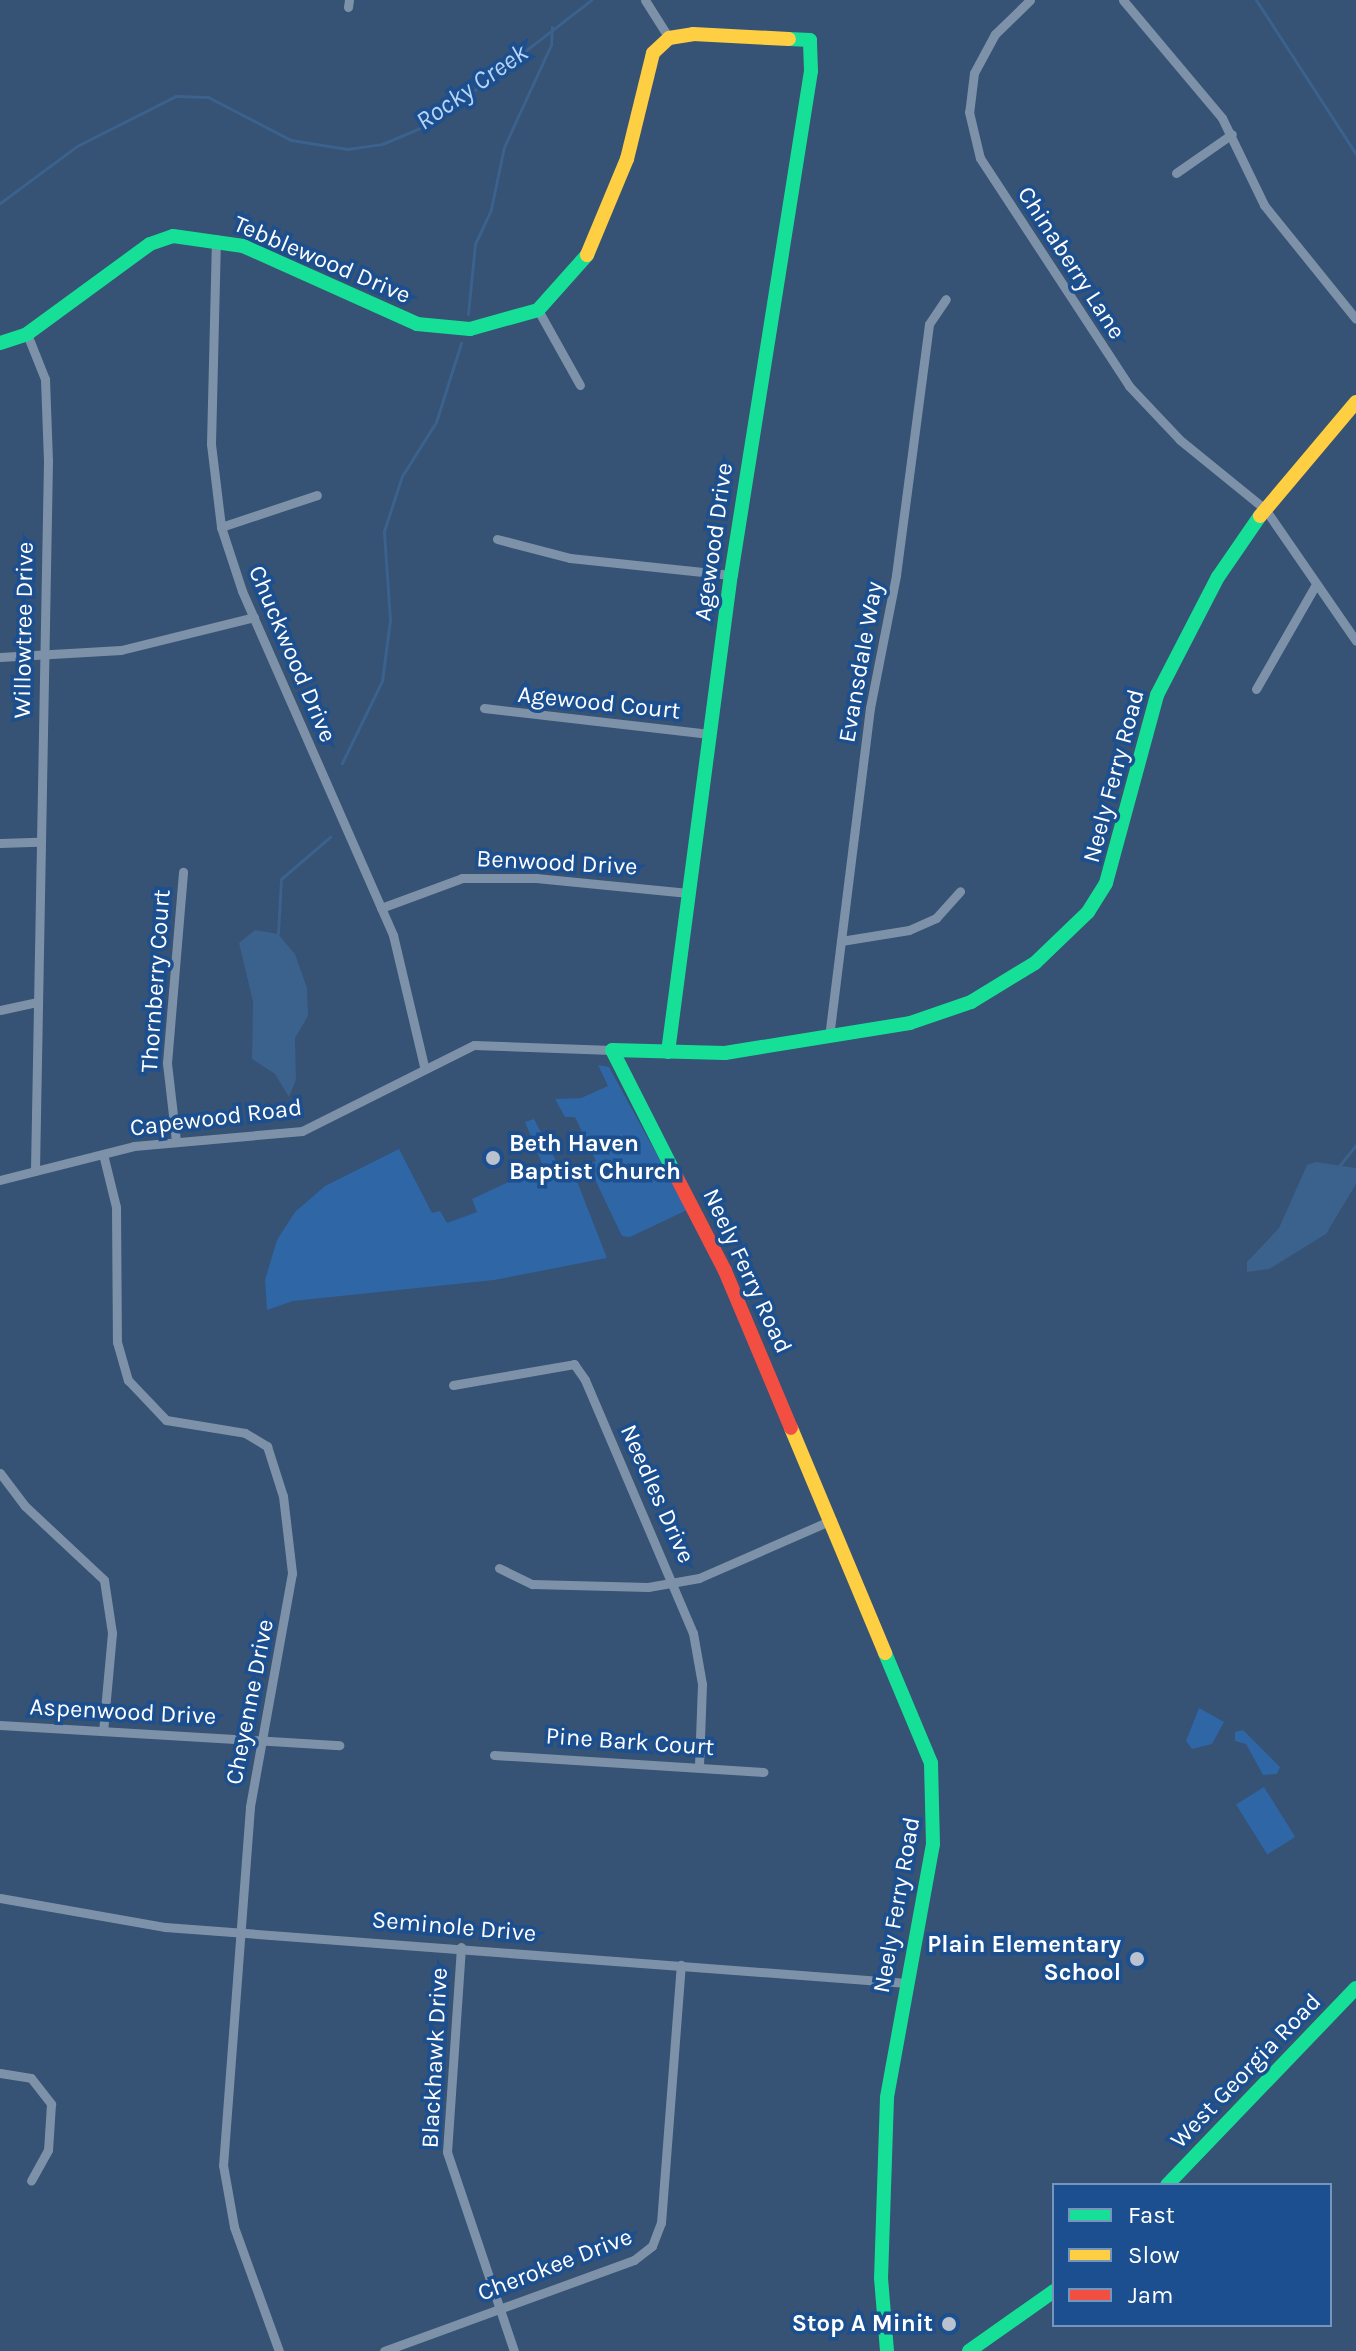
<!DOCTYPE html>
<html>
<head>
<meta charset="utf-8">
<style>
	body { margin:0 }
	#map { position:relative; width:1356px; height:2351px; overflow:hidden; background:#365274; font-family:Karla,sans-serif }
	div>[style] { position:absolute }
	.green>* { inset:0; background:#2f66a5; transform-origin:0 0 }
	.water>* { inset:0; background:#3b618d }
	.stream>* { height:3px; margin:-1.5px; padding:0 1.5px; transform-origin:1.5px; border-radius:1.5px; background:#3b618d }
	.street>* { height:9px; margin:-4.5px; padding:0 4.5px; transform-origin:4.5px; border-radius:4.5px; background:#7d92a8 }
	.fast>* { height:14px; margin:-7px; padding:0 7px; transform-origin:7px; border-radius:7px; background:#16e098 }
	.slow>* { height:14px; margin:-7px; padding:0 7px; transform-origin:7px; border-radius:7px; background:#ffcf43 }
	.jam>* { height:14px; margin:-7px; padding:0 7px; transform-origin:7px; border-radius:7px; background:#f24e42 }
	.dots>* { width:22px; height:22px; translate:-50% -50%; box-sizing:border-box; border:4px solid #1b4f8f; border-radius:50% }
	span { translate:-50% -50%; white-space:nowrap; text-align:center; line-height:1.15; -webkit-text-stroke:7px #1b4f8f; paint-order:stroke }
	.street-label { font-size:24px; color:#fff }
	.poi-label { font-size:24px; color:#fff; font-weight:700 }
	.left { translate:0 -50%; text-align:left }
	.right { translate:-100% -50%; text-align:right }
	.water-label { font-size:26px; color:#b5d3f5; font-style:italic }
	.legend { position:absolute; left:1052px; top:2183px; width:280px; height:144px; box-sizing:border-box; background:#1b4f8f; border:2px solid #7695bc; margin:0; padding:10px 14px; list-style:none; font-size:24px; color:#fff }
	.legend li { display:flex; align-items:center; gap:16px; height:40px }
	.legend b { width:40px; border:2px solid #7695bc }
</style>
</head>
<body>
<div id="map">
	<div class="green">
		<div style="clip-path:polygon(598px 1065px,609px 1067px,687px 1210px,630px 1237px,622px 1236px,588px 1165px,596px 1161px,575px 1117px,565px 1117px,555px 1099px,581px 1098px,608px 1086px)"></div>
		<div style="clip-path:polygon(534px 1119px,561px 1170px,571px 1166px,607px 1258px,494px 1280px,293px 1301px,267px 1310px,265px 1280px,277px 1240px,295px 1212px,325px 1186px,399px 1149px,432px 1213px,440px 1211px,447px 1223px,477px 1212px,472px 1199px,543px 1166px,525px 1122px)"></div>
		<div style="clip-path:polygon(1199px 1708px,1224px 1722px,1212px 1744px,1192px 1749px,1186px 1741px)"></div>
		<div style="clip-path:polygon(1243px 1730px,1280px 1767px,1277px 1774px,1263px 1775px,1246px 1744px,1235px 1741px,1235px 1732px)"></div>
		<div style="left:1264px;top:1787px;width:59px;height:33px;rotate:58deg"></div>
	</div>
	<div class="water">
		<div style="clip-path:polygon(255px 930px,278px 934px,295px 954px,307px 988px,308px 1016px,295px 1038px,296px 1080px,289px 1097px,275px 1074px,252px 1059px,253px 1002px,239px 943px)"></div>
		<div style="clip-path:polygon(1316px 1162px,1356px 1168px,1356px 1184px,1326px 1234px,1269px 1269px,1247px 1272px,1247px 1262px,1279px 1228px,1307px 1165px)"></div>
	</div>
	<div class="stream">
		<div style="left:1256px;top:0;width:184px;rotate:57deg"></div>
		<div style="left:0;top:203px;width:96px;rotate:-36.5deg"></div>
		<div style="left:77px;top:146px;width:111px;rotate:-26.8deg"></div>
		<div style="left:176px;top:96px;width:32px;rotate:2deg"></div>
		<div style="left:208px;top:97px;width:93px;rotate:27.4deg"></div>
		<div style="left:291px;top:140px;width:57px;rotate:9.1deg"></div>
		<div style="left:347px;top:149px;width:35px;rotate:-8deg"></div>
		<div style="left:382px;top:144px;width:54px;rotate:-22.8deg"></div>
		<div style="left:432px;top:123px;width:201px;rotate:-37.7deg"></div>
		<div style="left:468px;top:314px;width:70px;rotate:-84.3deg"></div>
		<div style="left:475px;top:244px;width:38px;rotate:-65deg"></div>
		<div style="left:491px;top:209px;width:63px;rotate:-78.2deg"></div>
		<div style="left:504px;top:147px;width:112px;rotate:-65.3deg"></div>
		<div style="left:551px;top:45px;width:18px;rotate:-87deg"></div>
		<div style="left:342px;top:763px;width:91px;rotate:-64deg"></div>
		<div style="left:382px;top:681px;width:62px;rotate:-82.5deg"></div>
		<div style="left:390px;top:620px;width:89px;rotate:-93.9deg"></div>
		<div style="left:384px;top:531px;width:58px;rotate:-71.9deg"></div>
		<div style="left:402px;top:476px;width:64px;rotate:-57.8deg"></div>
		<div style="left:436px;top:422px;width:83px;rotate:-72.4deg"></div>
		<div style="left:278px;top:933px;width:54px;rotate:-86.8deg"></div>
		<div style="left:281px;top:879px;width:65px;rotate:-40.6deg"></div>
		<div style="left:1339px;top:1166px;width:27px;rotate:-51deg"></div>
	</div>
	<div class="street">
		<div style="left:645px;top:0;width:45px;rotate:57.7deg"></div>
		<div style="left:1030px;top:0;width:49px;rotate:135.8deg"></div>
		<div style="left:995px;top:34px;width:44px;rotate:118.3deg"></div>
		<div style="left:974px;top:73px;width:39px;rotate:97deg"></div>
		<div style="left:969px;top:112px;width:47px;rotate:76.6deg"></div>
		<div style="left:980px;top:158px;width:272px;rotate:56.8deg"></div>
		<div style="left:1129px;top:386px;width:74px;rotate:46.6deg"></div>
		<div style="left:1180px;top:440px;width:109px;rotate:39.1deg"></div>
		<div style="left:1265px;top:509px;width:160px;rotate:55.4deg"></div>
		<div style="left:1123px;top:0;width:154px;rotate:50deg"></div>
		<div style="left:1222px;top:118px;width:97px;rotate:64.2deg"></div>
		<div style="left:1264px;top:205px;width:146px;rotate:51.1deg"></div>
		<div style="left:348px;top:7px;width:7px;rotate:-82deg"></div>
		<div style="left:1176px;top:173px;width:68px;rotate:-34.9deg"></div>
		<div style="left:216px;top:239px;width:205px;rotate:91.4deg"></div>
		<div style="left:211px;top:444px;width:84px;rotate:83.1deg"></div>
		<div style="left:221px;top:527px;width:67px;rotate:71.8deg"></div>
		<div style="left:242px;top:591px;width:376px;rotate:66.3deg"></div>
		<div style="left:393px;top:935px;width:135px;rotate:76.7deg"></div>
		<div style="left:538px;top:310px;width:86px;rotate:60.8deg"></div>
		<div style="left:27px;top:334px;width:48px;rotate:68.2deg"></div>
		<div style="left:45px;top:379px;width:82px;rotate:87.9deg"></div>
		<div style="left:48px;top:461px;width:710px;rotate:91.05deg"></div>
		<div style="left:221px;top:527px;width:101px;rotate:-18.4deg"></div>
		<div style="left:497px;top:539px;width:75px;rotate:14.6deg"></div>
		<div style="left:570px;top:558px;width:162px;rotate:6deg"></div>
		<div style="left:0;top:657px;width:121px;rotate:-3.3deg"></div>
		<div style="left:121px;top:650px;width:137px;rotate:-13.9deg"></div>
		<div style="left:1256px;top:689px;width:119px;rotate:-60.2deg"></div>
		<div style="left:484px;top:708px;width:227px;rotate:6.6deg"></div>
		<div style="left:0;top:843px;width:38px;rotate:-2deg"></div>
		<div style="left:381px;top:908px;width:86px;rotate:-20.3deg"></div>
		<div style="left:462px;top:878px;width:74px"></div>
		<div style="left:536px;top:878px;width:153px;rotate:5.6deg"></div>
		<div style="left:841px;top:941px;width:69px;rotate:-9.2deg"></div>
		<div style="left:909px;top:930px;width:30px;rotate:-24deg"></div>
		<div style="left:936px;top:918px;width:36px;rotate:-48deg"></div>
		<div style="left:0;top:1010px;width:35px;rotate:-12deg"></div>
		<div style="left:829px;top:1037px;width:332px;rotate:-82.9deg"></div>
		<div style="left:870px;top:708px;width:136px;rotate:-78.9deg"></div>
		<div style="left:896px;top:575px;width:253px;rotate:-82.5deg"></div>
		<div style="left:929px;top:324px;width:30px;rotate:-56deg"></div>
		<div style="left:176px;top:1141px;width:79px;rotate:-96.6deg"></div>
		<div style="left:167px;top:1063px;width:192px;rotate:-85.2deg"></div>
		<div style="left:103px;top:1154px;width:55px;rotate:76.2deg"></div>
		<div style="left:116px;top:1207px;width:135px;rotate:89.6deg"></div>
		<div style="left:117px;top:1342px;width:40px;rotate:74deg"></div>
		<div style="left:128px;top:1380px;width:55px;rotate:46.5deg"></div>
		<div style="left:166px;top:1420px;width:80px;rotate:9.3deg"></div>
		<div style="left:245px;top:1433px;width:26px;rotate:31deg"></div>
		<div style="left:267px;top:1446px;width:52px;rotate:72.3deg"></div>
		<div style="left:283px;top:1496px;width:78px;rotate:83.3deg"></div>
		<div style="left:292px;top:1573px;width:238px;rotate:100.2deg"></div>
		<div style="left:250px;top:1807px;width:359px;rotate:94.3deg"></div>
		<div style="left:223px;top:2165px;width:63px;rotate:79.9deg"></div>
		<div style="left:234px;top:2227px;width:132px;rotate:70.1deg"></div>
		<div style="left:0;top:1180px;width:138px;rotate:-14.2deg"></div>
		<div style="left:134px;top:1146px;width:169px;rotate:-5.1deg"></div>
		<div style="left:302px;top:1131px;width:192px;rotate:-26.6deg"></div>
		<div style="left:474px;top:1045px;width:138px;rotate:2.1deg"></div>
		<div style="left:453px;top:1385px;width:123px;rotate:-9.8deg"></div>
		<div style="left:574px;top:1364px;width:19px;rotate:55deg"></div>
		<div style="left:585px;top:1380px;width:275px;rotate:66.9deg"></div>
		<div style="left:693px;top:1633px;width:52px;rotate:80deg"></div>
		<div style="left:702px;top:1684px;width:83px;rotate:92.1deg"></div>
		<div style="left:0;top:1473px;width:41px;rotate:52.9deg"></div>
		<div style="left:25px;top:1506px;width:108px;rotate:43.1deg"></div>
		<div style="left:104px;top:1580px;width:54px;rotate:81.4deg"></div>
		<div style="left:112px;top:1633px;width:98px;rotate:95.2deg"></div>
		<div style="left:499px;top:1568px;width:37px;rotate:26deg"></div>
		<div style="left:532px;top:1584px;width:116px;rotate:1.5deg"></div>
		<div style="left:648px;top:1587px;width:52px;rotate:-10deg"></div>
		<div style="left:699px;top:1578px;width:145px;rotate:-23.6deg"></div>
		<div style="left:0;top:1725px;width:340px;rotate:3.4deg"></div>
		<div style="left:494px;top:1755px;width:270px;rotate:3.6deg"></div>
		<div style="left:0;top:1898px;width:168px;rotate:10deg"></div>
		<div style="left:165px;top:1927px;width:744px;rotate:4.32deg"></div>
		<div style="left:461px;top:1947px;width:205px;rotate:93.9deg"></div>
		<div style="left:447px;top:2152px;width:210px;rotate:71.4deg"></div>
		<div style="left:0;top:2073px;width:31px;rotate:9deg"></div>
		<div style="left:31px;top:2078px;width:33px;rotate:52deg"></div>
		<div style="left:51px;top:2104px;width:46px;rotate:93.7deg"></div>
		<div style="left:48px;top:2150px;width:35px;rotate:119deg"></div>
		<div style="left:384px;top:2351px;width:266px;rotate:-20deg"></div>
		<div style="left:634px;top:2260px;width:23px;rotate:-38deg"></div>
		<div style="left:652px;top:2246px;width:25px;rotate:-69deg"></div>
		<div style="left:661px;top:2223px;width:259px;rotate:-85.6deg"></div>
	</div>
	<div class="fast">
		<div style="left:0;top:343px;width:28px;rotate:-18deg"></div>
		<div style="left:27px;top:334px;width:152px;rotate:-36.2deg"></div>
		<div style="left:150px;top:244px;width:24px;rotate:-19deg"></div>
		<div style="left:173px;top:236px;width:71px;rotate:8.1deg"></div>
		<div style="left:243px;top:246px;width:191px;rotate:24.1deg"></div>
		<div style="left:417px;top:324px;width:53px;rotate:5.4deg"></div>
		<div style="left:470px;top:329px;width:71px;rotate:-15.6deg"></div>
		<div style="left:538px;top:310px;width:74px;rotate:-48.3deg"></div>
		<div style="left:668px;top:1052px;width:481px;rotate:-82.5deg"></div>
		<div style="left:731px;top:575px;width:510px;rotate:-80.98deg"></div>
		<div style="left:811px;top:71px;width:31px;rotate:-92deg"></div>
		<div style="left:810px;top:40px;width:21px;rotate:-177deg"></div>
		<div style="left:676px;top:1176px;width:141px;rotate:-116.9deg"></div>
		<div style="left:612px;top:1050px;width:113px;rotate:1.5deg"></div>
		<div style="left:725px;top:1053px;width:187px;rotate:-9.2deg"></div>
		<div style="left:910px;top:1023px;width:65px;rotate:-19deg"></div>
		<div style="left:971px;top:1002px;width:75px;rotate:-31.4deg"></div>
		<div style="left:1035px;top:963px;width:74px;rotate:-43.9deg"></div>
		<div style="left:1088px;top:912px;width:34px;rotate:-58deg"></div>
		<div style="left:1106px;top:883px;width:195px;rotate:-74.8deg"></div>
		<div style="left:1157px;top:695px;width:133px;rotate:-62.7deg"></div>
		<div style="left:1218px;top:577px;width:74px;rotate:-55.5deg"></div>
		<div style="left:885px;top:1653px;width:119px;rotate:67.3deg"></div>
		<div style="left:931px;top:1763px;width:81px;rotate:88.6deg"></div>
		<div style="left:933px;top:1844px;width:258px;rotate:100.3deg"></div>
		<div style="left:887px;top:2098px;width:180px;rotate:91.9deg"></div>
		<div style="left:881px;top:2278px;width:73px;rotate:85.3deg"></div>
		<div style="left:1167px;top:2185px;width:273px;rotate:-46.2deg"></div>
		<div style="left:969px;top:2351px;width:104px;rotate:-35.2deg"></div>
	</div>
	<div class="slow">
		<div style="left:587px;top:255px;width:104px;rotate:-67.4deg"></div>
		<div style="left:627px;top:159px;width:109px;rotate:-76.2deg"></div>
		<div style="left:653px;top:53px;width:22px;rotate:-43deg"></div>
		<div style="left:669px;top:38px;width:24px;rotate:-9deg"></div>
		<div style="left:693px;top:34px;width:96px;rotate:3deg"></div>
		<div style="left:1260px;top:516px;width:149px;rotate:-49.9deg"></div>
		<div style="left:791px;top:1428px;width:244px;rotate:67.3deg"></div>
	</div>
	<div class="jam">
		<div style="left:676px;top:1176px;width:107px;rotate:62.7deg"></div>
		<div style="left:725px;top:1271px;width:170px;rotate:67.2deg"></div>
	</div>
	<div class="dots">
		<div style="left:493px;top:1158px;background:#b9c2ce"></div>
		<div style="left:1137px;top:1959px;background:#b9c2ce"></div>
		<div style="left:949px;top:2324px;background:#b9c2ce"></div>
	</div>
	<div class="street-label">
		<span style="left:322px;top:260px;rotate:23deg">Tebblewood Drive</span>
		<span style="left:1071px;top:263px;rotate:57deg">Chinaberry Lane</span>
		<span style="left:714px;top:542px;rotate:-82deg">Agewood Drive</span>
		<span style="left:24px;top:630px;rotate:-89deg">Willowtree Drive</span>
		<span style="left:292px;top:654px;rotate:67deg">Chuckwood Drive</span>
		<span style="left:861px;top:662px;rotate:-80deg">Evansdale Way</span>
		<span style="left:599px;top:703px;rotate:6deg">Agewood Court</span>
		<span style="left:1114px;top:776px;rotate:-75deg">Neely Ferry Road</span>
		<span style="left:557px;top:863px;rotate:3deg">Benwood Drive</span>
		<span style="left:156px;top:981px;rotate:-86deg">Thornberry Court</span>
		<span style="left:216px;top:1118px;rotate:-7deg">Capewood Road</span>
		<span style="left:747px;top:1271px;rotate:65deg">Neely Ferry Road</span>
		<span style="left:657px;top:1494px;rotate:66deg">Needles Drive</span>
		<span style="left:250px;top:1702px;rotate:-79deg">Cheyenne Drive</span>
		<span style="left:123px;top:1712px;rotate:3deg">Aspenwood Drive</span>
		<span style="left:630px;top:1742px;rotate:4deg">Pine Bark Court</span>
		<span style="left:897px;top:1905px;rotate:-80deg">Neely Ferry Road</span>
		<span style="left:454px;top:1927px;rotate:5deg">Seminole Drive</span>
		<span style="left:435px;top:2058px;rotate:-87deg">Blackhawk Drive</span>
		<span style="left:1246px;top:2071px;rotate:-46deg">West Georgia Road</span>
		<span style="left:555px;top:2265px;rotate:-21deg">Cherokee Drive</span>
	</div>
	<div class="poi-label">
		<span class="left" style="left:509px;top:1158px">Beth Haven<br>Baptist Church</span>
		<span class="right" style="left:1121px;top:1959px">Plain Elementary<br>School</span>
		<span class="right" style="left:933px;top:2324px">Stop A Minit</span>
	</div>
	<div class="water-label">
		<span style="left:472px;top:87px;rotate:-35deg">Rocky Creek</span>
	</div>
	<ul class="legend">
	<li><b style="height:10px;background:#16e098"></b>Fast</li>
	<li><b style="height:10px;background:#ffcf43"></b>Slow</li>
	<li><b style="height:10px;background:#f24e42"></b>Jam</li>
	</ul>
</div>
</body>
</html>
